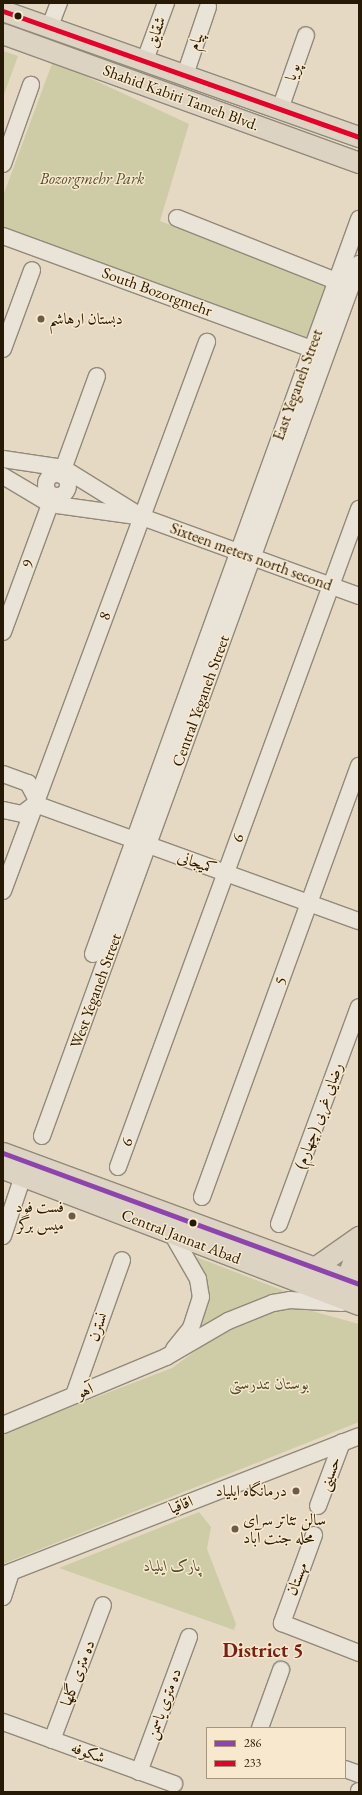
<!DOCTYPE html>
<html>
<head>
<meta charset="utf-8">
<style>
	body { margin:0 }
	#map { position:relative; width:362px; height:1795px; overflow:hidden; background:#e6d9c3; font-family:"EB Garamond",Amiri,serif }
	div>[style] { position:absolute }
	.green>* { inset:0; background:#cdcca6 }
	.roads { filter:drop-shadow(1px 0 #92897a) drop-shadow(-1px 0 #92897a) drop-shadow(0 1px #92897a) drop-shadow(0 -1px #92897a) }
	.minor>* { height:16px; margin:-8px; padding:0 8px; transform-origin:8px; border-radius:8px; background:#e9e3d8 }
	.minor>.ring { margin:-8px; padding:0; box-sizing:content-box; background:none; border:16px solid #e9e3d8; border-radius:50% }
	.major>* { height:20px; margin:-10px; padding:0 10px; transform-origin:10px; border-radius:10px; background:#ddd3c3 }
	.bus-1>* { height:5px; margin:-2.5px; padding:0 2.5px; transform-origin:2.5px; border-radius:2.5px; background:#8e44ad }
	.bus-2>* { height:5px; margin:-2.5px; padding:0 2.5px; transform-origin:2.5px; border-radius:2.5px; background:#e4002b }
	.dots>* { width:11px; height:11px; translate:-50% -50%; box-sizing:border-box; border:2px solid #f8e9ce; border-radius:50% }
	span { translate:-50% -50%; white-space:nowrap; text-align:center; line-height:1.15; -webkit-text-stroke:3px #f8e9ce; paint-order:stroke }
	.street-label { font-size:16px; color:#261906 }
	.park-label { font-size:16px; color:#524c2f; font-style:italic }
	.poi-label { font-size:16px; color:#261906 }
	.left { translate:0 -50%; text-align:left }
	.right { translate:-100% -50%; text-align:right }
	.district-label { font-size:20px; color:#7a1f14; font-weight:700 }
	.frame { position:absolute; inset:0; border:4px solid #261906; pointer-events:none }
	.legend { position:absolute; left:206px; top:1727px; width:140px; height:52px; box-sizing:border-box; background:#f8e9ce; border:1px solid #a4967e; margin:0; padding:5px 7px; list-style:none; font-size:12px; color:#261906 }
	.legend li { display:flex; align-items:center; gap:8px; height:20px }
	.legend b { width:20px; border:1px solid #a4967e }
</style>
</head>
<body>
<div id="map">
	<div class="green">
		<div style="clip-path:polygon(3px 51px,18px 56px,3px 97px)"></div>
		<div style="clip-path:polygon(53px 61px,189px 124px,160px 221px,327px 284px,305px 342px,3px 229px,3px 196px)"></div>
		<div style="clip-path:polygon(191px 1255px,303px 1298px,192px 1335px,199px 1323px)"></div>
		<div style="clip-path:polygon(290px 1305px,359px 1324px,359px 1422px,3px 1564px,3px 1433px,172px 1368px,231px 1325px)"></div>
		<div style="clip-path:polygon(199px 1512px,211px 1527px,207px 1549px,236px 1624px,234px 1630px,59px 1568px)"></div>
	</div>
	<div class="roads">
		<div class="minor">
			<div style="left:50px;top:26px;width:25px;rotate:-69deg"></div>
			<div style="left:145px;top:60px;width:61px;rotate:-69.8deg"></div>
			<div style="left:185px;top:75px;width:72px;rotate:-71.3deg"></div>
			<div style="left:280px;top:109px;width:78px;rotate:-70.6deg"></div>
			<div style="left:3px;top:164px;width:84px;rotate:-70.5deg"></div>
			<div style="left:177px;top:218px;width:171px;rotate:21.6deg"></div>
			<div style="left:3px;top:236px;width:328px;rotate:20.1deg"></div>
			<div style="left:3px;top:349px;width:84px;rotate:-69.8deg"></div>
			<div style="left:3px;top:459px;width:61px;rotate:8.5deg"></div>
			<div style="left:63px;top:468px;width:93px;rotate:31.8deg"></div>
			<div style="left:142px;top:517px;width:231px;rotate:20deg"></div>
			<div class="ring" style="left:46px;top:474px;width:6px;height:6px"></div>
			<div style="left:61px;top:475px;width:105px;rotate:-70deg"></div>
			<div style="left:3px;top:476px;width:55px;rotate:30.8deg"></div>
			<div style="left:50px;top:504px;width:87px;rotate:7.9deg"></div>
			<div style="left:3px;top:632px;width:145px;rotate:-69.8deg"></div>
			<div style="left:3px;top:774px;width:27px;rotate:20deg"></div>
			<div style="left:28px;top:783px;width:17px;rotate:62deg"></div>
			<div style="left:36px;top:798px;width:6px;rotate:99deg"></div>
			<div style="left:35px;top:804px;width:16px;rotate:142deg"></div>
			<div style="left:22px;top:814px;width:19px;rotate:-168deg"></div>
			<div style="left:35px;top:804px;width:344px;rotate:19.9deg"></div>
			<div style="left:3px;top:891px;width:586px;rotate:-69.62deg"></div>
			<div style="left:93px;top:954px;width:782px;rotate:-70.1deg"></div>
			<div style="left:42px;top:1136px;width:928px;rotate:-70.02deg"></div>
			<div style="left:118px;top:1167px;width:701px;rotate:-69.88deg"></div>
			<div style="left:202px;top:1197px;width:459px;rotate:-70deg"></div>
			<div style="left:279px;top:1224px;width:231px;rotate:-69.8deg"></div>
			<div style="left:171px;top:1232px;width:54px;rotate:60.1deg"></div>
			<div style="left:198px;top:1279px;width:18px;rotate:81deg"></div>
			<div style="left:201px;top:1297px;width:33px;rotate:108deg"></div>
			<div style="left:191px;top:1328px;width:27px;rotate:129deg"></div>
			<div style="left:3px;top:1236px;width:63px;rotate:-71.6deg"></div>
			<div style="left:74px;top:1395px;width:143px;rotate:-70.4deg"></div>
			<div style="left:3px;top:1425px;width:177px;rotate:-22.6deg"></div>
			<div style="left:166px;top:1357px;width:72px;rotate:-30.1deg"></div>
			<div style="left:228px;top:1321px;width:48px;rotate:-21.8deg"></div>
			<div style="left:273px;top:1303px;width:17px;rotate:-10deg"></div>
			<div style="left:290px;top:1300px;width:52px;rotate:3.3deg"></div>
			<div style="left:318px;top:1506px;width:68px;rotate:-69.4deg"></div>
			<div style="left:314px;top:1535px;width:94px;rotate:110deg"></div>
			<div style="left:282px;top:1623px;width:83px;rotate:21.3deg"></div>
			<div style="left:3px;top:1575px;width:382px;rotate:-21.3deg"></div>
			<div style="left:3px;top:1597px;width:26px;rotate:-72deg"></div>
			<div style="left:3px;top:1722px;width:182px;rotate:19.9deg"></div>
			<div style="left:260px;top:1728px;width:62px;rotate:-70.1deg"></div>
			<div style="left:52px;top:1740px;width:144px;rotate:-69.3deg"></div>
			<div style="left:345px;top:1769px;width:15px;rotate:20deg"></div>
			<div style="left:139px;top:1772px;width:144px;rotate:-69.7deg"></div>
			<div style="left:359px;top:1792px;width:1px;rotate:-90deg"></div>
		</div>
		<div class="major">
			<div style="left:3px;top:11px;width:378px;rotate:19.5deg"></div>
			<div style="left:3px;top:34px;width:379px;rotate:19.9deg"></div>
			<div style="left:3px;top:1153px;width:379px;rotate:20.2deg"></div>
			<div style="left:3px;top:1169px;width:381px;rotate:20.9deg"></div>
			<div style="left:315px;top:1268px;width:54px;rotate:-35.2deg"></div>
			<div style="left:351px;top:1291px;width:13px;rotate:-108deg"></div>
			<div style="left:347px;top:1279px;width:35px;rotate:-70deg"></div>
		</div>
	</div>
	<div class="bus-1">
		<div style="left:3px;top:1153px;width:379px;rotate:20.2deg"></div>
	</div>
	<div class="bus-2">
		<div style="left:3px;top:11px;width:378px;rotate:19.5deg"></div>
	</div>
	<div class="dots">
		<div style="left:18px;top:16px;background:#261906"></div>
		<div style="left:41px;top:319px;background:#695c48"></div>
		<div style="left:72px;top:1216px;background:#695c48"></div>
		<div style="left:193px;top:1223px;background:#261906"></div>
		<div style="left:296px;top:1491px;background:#695c48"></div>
		<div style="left:235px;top:1529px;background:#695c48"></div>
	</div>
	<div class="street-label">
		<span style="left:156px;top:32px;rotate:-71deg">شقایق</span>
		<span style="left:196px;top:41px;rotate:-71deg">پیام</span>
		<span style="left:293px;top:72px;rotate:-71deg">پویا</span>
		<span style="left:181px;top:98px;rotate:20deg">Shahid Kabiri Tameh Blvd.</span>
		<span style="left:157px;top:292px;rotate:20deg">South Bozorgmehr</span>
		<span style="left:298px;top:385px;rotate:-70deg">East Yeganeh Street</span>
		<span style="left:251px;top:557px;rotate:20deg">Sixteen meters north second</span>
		<span style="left:28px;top:564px;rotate:-70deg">9</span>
		<span style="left:105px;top:616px;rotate:-70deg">8</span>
		<span style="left:201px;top:701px;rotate:-70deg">Central Yeganeh Street</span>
		<span style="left:238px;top:838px;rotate:-70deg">6</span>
		<span style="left:197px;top:863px;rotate:20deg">کمیجانی</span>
		<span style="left:281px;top:981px;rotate:-70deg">5</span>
		<span style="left:96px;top:991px;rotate:-70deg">West Yeganeh Street</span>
		<span style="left:319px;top:1116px;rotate:-70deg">رضایی غربی (چهارم)</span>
		<span style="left:127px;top:1142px;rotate:-70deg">6</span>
		<span style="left:181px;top:1237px;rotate:21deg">Central Jannat Abad</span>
		<span style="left:98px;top:1327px;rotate:-71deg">نسترن</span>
		<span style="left:85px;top:1391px;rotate:-22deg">آهو</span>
		<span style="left:330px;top:1474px;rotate:-69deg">حسینی</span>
		<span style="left:181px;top:1505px;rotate:-21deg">اقاقیا</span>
		<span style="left:297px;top:1579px;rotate:-69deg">مهستان</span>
		<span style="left:78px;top:1673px;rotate:-69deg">ده متری گلها</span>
		<span style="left:164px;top:1704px;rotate:-70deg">ده متری یاسمن</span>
		<span style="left:88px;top:1753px;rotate:20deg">شکوفه</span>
	</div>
	<div class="park-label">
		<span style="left:92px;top:179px">Bozorgmehr Park</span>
		<span style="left:269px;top:1384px">بوستان تندرستی</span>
		<span style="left:172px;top:1566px">پارک ایلیاد</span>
	</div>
	<div class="poi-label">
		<span class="left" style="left:49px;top:319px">دبستان ارهاشم</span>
		<span class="right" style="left:64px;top:1216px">فست فود<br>میس برگر</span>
		<span class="right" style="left:287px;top:1491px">درمانگاه ایلیاد</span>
		<span class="left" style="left:243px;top:1529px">سالن تئاتر سرای<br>محله جنت آباد</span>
	</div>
	<div class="district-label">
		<span style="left:263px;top:1650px">District 5</span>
	</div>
	<div class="frame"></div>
	<ul class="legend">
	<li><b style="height:5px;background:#8e44ad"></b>286</li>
	<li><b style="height:5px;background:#e4002b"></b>233</li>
	</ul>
</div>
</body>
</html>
